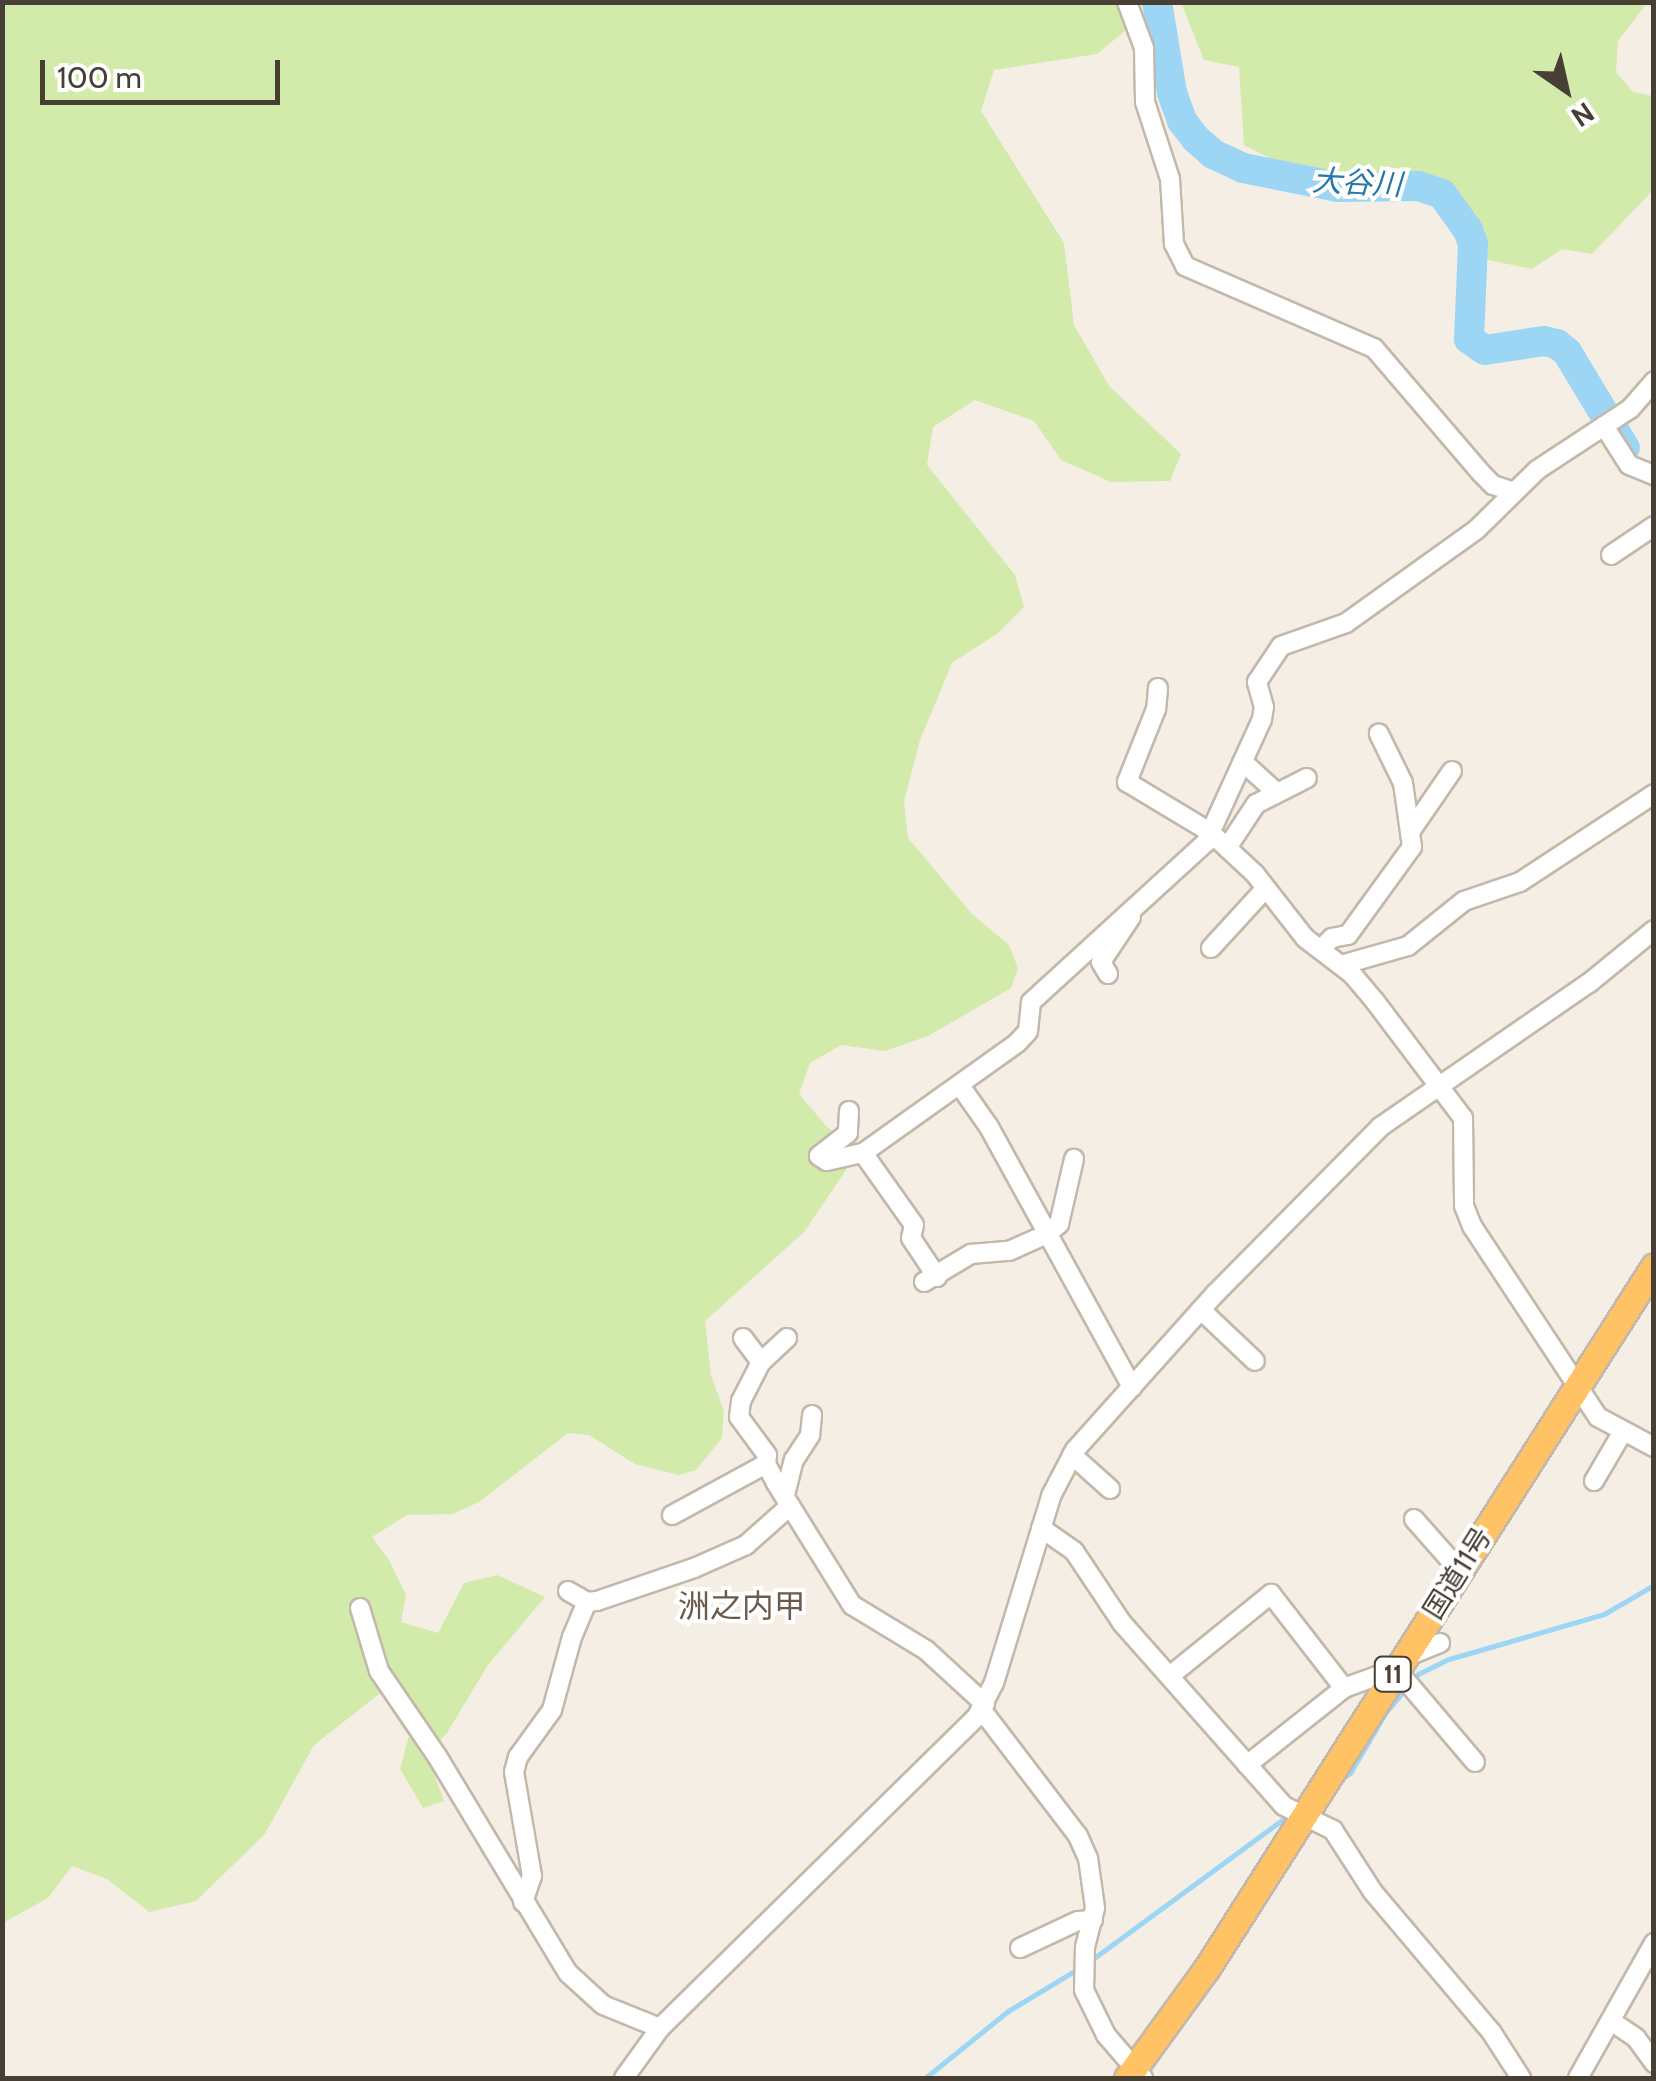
<!DOCTYPE html>
<html>
<head>
<meta charset="utf-8">
<style>
	body { margin:0 }
	#map { position:relative; width:1656px; height:2081px; overflow:hidden; background:#f4eee5; font-family:Cabin,"Noto Sans JP",sans-serif }
	div>[style] { position:absolute }
	.green>* { inset:0; background:#d2ebab }
	.stream>* { height:5px; margin:-2.5px; padding:0 2.5px; transform-origin:2.5px; border-radius:2.5px; background:#9dd6f5 }
	.river>* { height:30px; margin:-15px; padding:0 15px; transform-origin:15px; border-radius:15px; background:#9dd6f5 }
	.roads { filter:drop-shadow(2px 0 #c3b8aa) drop-shadow(-2px 0 #c3b8aa) drop-shadow(0 2px #c3b8aa) drop-shadow(0 -2px #c3b8aa) }
	.minor>* { height:18px; margin:-9px; padding:0 9px; transform-origin:9px; border-radius:9px; background:#fff }
	.highway>* { height:25px; margin:-12.5px; padding:0 12.5px; transform-origin:12.5px; border-radius:12.5px; background:#ffc265 }
	span { translate:-50% -50%; white-space:nowrap; text-align:center; line-height:1.15; -webkit-text-stroke:8px #fff; paint-order:stroke }
	.shield-label span { padding:2px 8px; background:#fff; border:2px solid; border-radius:8px; -webkit-text-stroke-width:0 }
	.shield-label { font-size:25px; color:#473e34; font-weight:700 }
	.street-label { font-size:28px; color:#473e34 }
	.water-label { font-size:30px; color:#2578a8; font-style:italic }
	.quarter-label { font-size:32px; color:#6a5b4b }
	.frame { position:absolute; inset:0; border:5px solid #473e34; pointer-events:none }
	.north { position:absolute; left:1516px; top:40px; width:100px; height:100px; -webkit-text-stroke:8px #fff; paint-order:stroke; rotate:146deg; font-size:28px; font-weight:700; line-height:40px; text-align:center; color:#473e34 }
	.north::after { content:''; display:block; margin:auto; width:35px; height:45px; background:#473e34; clip-path:polygon(50% 0,100% 100%,50% 72%,0 100%) }
	.scale { position:absolute; left:40px; top:60px; width:240px; height:45px; box-sizing:border-box; border:5px solid #473e34; border-top:0; padding-left:12px; font-size:30px; line-height:35px; white-space:nowrap; color:#473e34; -webkit-text-stroke:8px #fff; paint-order:stroke }
</style>
</head>
<body>
<div id="map">
	<div class="green">
		<div style="clip-path:polygon(3px 3px,1116px 3px,1126px 30px,1097px 54px,994px 70px,981px 111px,1064px 243px,1074px 325px,1109px 386px,1181px 454px,1170px 481px,1111px 482px,1061px 460px,1034px 421px,975px 400px,933px 427px,927px 465px,1015px 575px,1024px 607px,998px 633px,952px 663px,920px 740px,904px 801px,908px 838px,972px 914px,1009px 945px,1018px 968px,1011px 988px,928px 1036px,885px 1051px,841px 1045px,810px 1063px,799px 1094px,828px 1128px,849px 1143px,848px 1167px,805px 1231px,705px 1321px,711px 1376px,724px 1411px,722px 1438px,696px 1470px,678px 1475px,635px 1464px,589px 1435px,568px 1433px,479px 1502px,453px 1514px,407px 1515px,372px 1537px,389px 1560px,406px 1595px,401px 1622px,438px 1633px,464px 1583px,497px 1575px,545px 1597px,488px 1665px,447px 1733px,427px 1755px,444px 1801px,423px 1808px,400px 1769px,416px 1710px,397px 1680px,314px 1745px,265px 1834px,196px 1901px,149px 1912px,107px 1879px,72px 1866px,48px 1898px,3px 1923px)"></div>
		<div style="clip-path:polygon(1181px 3px,1647px 3px,1618px 41px,1616px 72px,1633px 92px,1653px 96px,1653px 190px,1592px 254px,1562px 249px,1532px 269px,1483px 259px,1475px 225px,1450px 187px,1424px 178px,1332px 180px,1290px 169px,1244px 145px,1239px 67px,1204px 60px)"></div>
	</div>
	<div class="stream">
		<div style="left:1341px;top:1779px;width:11px;rotate:-34deg"></div>
		<div style="left:1350px;top:1773px;width:71px;rotate:-59.5deg"></div>
		<div style="left:1386px;top:1712px;width:50px;rotate:-49.9deg"></div>
		<div style="left:1418px;top:1674px;width:34px;rotate:-26deg"></div>
		<div style="left:1449px;top:1659px;width:161px;rotate:-16.2deg"></div>
		<div style="left:1604px;top:1614px;width:58px;rotate:-30.1deg"></div>
		<div style="left:1090px;top:1961px;width:248px;rotate:-36.3deg"></div>
		<div style="left:836px;top:2078px;width:26px"></div>
		<div style="left:925px;top:2078px;width:107px;rotate:-38.9deg"></div>
		<div style="left:1008px;top:2011px;width:85px;rotate:-31.1deg"></div>
	</div>
	<div class="river">
		<div style="left:1157px;top:2px;width:92px;rotate:80.6deg"></div>
		<div style="left:1172px;top:93px;width:30px;rotate:70deg"></div>
		<div style="left:1182px;top:121px;width:23px;rotate:52deg"></div>
		<div style="left:1196px;top:139px;width:23px;rotate:41deg"></div>
		<div style="left:1213px;top:154px;width:33px;rotate:25deg"></div>
		<div style="left:1243px;top:168px;width:97px;rotate:11.3deg"></div>
		<div style="left:1338px;top:187px;width:80px;rotate:-0.7deg"></div>
		<div style="left:1418px;top:186px;width:25px;rotate:18deg"></div>
		<div style="left:1442px;top:194px;width:44px;rotate:54.2deg"></div>
		<div style="left:1468px;top:230px;width:15px;rotate:70deg"></div>
		<div style="left:1473px;top:244px;width:95px;rotate:92.4deg"></div>
		<div style="left:1469px;top:339px;width:19px;rotate:35deg"></div>
		<div style="left:1485px;top:350px;width:60px;rotate:-8.7deg"></div>
		<div style="left:1544px;top:341px;width:13px;rotate:13deg"></div>
		<div style="left:1557px;top:344px;width:13px;rotate:39deg"></div>
		<div style="left:1567px;top:352px;width:112px;rotate:58.9deg"></div>
	</div>
	<div class="roads">
		<div class="minor">
			<div style="left:1127px;top:2px;width:49px;rotate:69.7deg"></div>
			<div style="left:1144px;top:48px;width:54px;rotate:88.9deg"></div>
			<div style="left:1145px;top:102px;width:81px;rotate:72deg"></div>
			<div style="left:1170px;top:179px;width:65px;rotate:86.5deg"></div>
			<div style="left:1174px;top:244px;width:25px;rotate:63deg"></div>
			<div style="left:1185px;top:266px;width:206px;rotate:23.5deg"></div>
			<div style="left:1374px;top:348px;width:165px;rotate:49.4deg"></div>
			<div style="left:1481px;top:473px;width:17px;rotate:45deg"></div>
			<div style="left:1493px;top:485px;width:22px;rotate:18deg"></div>
			<div style="left:1604px;top:426px;width:46px;rotate:57.3deg"></div>
			<div style="left:1629px;top:465px;width:27px;rotate:22deg"></div>
			<div style="left:1611px;top:555px;width:52px;rotate:-34deg"></div>
			<div style="left:1158px;top:688px;width:21px;rotate:95deg"></div>
			<div style="left:1156px;top:709px;width:79px;rotate:111.7deg"></div>
			<div style="left:1127px;top:782px;width:97px;rotate:31.1deg"></div>
			<div style="left:1210px;top:832px;width:62px;rotate:43deg"></div>
			<div style="left:1255px;top:874px;width:81px;rotate:52deg"></div>
			<div style="left:1305px;top:938px;width:59px;rotate:37.5deg"></div>
			<div style="left:1352px;top:974px;width:34px;rotate:50deg"></div>
			<div style="left:1374px;top:1000px;width:148px;rotate:53deg"></div>
			<div style="left:1463px;top:1118px;width:88px;rotate:89.3deg"></div>
			<div style="left:1464px;top:1206px;width:22px;rotate:68deg"></div>
			<div style="left:1472px;top:1226px;width:229px;rotate:56.6deg"></div>
			<div style="left:1598px;top:1417px;width:64px;rotate:28.2deg"></div>
			<div style="left:1243px;top:762px;width:45px;rotate:42.3deg"></div>
			<div style="left:1410px;top:832px;width:74px;rotate:-55.5deg"></div>
			<div style="left:1227px;top:848px;width:53px;rotate:-56.6deg"></div>
			<div style="left:1256px;top:804px;width:57px;rotate:-27deg"></div>
			<div style="left:1211px;top:948px;width:81px;rotate:-47.5deg"></div>
			<div style="left:1321px;top:949px;width:16px;rotate:-45deg"></div>
			<div style="left:1332px;top:938px;width:16px;rotate:-11deg"></div>
			<div style="left:1348px;top:935px;width:109px;rotate:-54deg"></div>
			<div style="left:1412px;top:847px;width:65px;rotate:-98deg"></div>
			<div style="left:1403px;top:783px;width:55px;rotate:-116.1deg"></div>
			<div style="left:1341px;top:965px;width:70px;rotate:-15.8deg"></div>
			<div style="left:1408px;top:946px;width:72px;rotate:-38.8deg"></div>
			<div style="left:1464px;top:901px;width:59px;rotate:-18.7deg"></div>
			<div style="left:1520px;top:882px;width:160px;rotate:-33.3deg"></div>
			<div style="left:1108px;top:974px;width:14px;rotate:-120deg"></div>
			<div style="left:1101px;top:962px;width:54px;rotate:-56.3deg"></div>
			<div style="left:961px;top:1087px;width:49px;rotate:55deg"></div>
			<div style="left:989px;top:1127px;width:297px;rotate:61.2deg"></div>
			<div style="left:849px;top:1111px;width:22px;rotate:93deg"></div>
			<div style="left:848px;top:1133px;width:37px;rotate:142deg"></div>
			<div style="left:819px;top:1156px;width:9px;rotate:32deg"></div>
			<div style="left:827px;top:1161px;width:37px;rotate:-13deg"></div>
			<div style="left:863px;top:1153px;width:88px;rotate:54.7deg"></div>
			<div style="left:914px;top:1225px;width:13px;rotate:103deg"></div>
			<div style="left:911px;top:1238px;width:47px;rotate:56.3deg"></div>
			<div style="left:863px;top:1153px;width:189px;rotate:-35.5deg"></div>
			<div style="left:1017px;top:1043px;width:16px;rotate:-47deg"></div>
			<div style="left:1028px;top:1031px;width:29px;rotate:-84deg"></div>
			<div style="left:1031px;top:1002px;width:237px;rotate:-42.4deg"></div>
			<div style="left:1206px;top:842px;width:135px;rotate:-65.5deg"></div>
			<div style="left:1262px;top:719px;width:12px;rotate:-81deg"></div>
			<div style="left:1264px;top:707px;width:26px;rotate:-106deg"></div>
			<div style="left:1257px;top:682px;width:43px;rotate:-56.3deg"></div>
			<div style="left:1281px;top:646px;width:69px;rotate:-19.5deg"></div>
			<div style="left:1346px;top:623px;width:160px;rotate:-35.6deg"></div>
			<div style="left:1476px;top:530px;width:86px;rotate:-44.5deg"></div>
			<div style="left:1537px;top:470px;width:111px;rotate:-33.3deg"></div>
			<div style="left:1630px;top:409px;width:37px;rotate:-49deg"></div>
			<div style="left:924px;top:1282px;width:55px;rotate:-30.8deg"></div>
			<div style="left:971px;top:1254px;width:38px;rotate:-5deg"></div>
			<div style="left:1009px;top:1251px;width:42px;rotate:-24.1deg"></div>
			<div style="left:1047px;top:1234px;width:16px;rotate:-40deg"></div>
			<div style="left:1059px;top:1224px;width:67px;rotate:-77deg"></div>
			<div style="left:1201px;top:1310px;width:74px;rotate:43.4deg"></div>
			<div style="left:743px;top:1338px;width:30px;rotate:53deg"></div>
			<div style="left:787px;top:1338px;width:35px;rotate:137deg"></div>
			<div style="left:761px;top:1362px;width:44px;rotate:117.1deg"></div>
			<div style="left:741px;top:1401px;width:16px;rotate:97deg"></div>
			<div style="left:739px;top:1417px;width:47px;rotate:53.6deg"></div>
			<div style="left:767px;top:1455px;width:9px;rotate:96deg"></div>
			<div style="left:766px;top:1464px;width:21px;rotate:62deg"></div>
			<div style="left:776px;top:1483px;width:144px;rotate:58.1deg"></div>
			<div style="left:852px;top:1605px;width:87px;rotate:31.3deg"></div>
			<div style="left:926px;top:1650px;width:80px;rotate:42.5deg"></div>
			<div style="left:1072px;top:1455px;width:51px;rotate:41.8deg"></div>
			<div style="left:1594px;top:1481px;width:56px;rotate:-59.7deg"></div>
			<div style="left:785px;top:1495px;width:36px;rotate:-76deg"></div>
			<div style="left:794px;top:1460px;width:30px;rotate:-57deg"></div>
			<div style="left:810px;top:1435px;width:20px;rotate:-84deg"></div>
			<div style="left:672px;top:1515px;width:107px;rotate:-28.5deg"></div>
			<div style="left:1414px;top:1519px;width:68px;rotate:48.6deg"></div>
			<div style="left:1041px;top:1528px;width:40px;rotate:34.9deg"></div>
			<div style="left:1074px;top:1551px;width:87px;rotate:56.3deg"></div>
			<div style="left:1122px;top:1623px;width:244px;rotate:48.5deg"></div>
			<div style="left:1284px;top:1806px;width:55px;rotate:26.1deg"></div>
			<div style="left:1333px;top:1830px;width:74px;rotate:57.2deg"></div>
			<div style="left:1373px;top:1892px;width:185px;rotate:49.8deg"></div>
			<div style="left:1492px;top:2033px;width:54px;rotate:57.2deg"></div>
			<div style="left:568px;top:1591px;width:22px;rotate:30deg"></div>
			<div style="left:587px;top:1602px;width:10px;rotate:-6deg"></div>
			<div style="left:597px;top:1601px;width:102px;rotate:-18.8deg"></div>
			<div style="left:694px;top:1568px;width:57px;rotate:-23.9deg"></div>
			<div style="left:746px;top:1545px;width:59px;rotate:-41.6deg"></div>
			<div style="left:360px;top:1608px;width:66px;rotate:73.2deg"></div>
			<div style="left:379px;top:1671px;width:103px;rotate:55.7deg"></div>
			<div style="left:437px;top:1756px;width:253px;rotate:58.9deg"></div>
			<div style="left:568px;top:1973px;width:47px;rotate:42.4deg"></div>
			<div style="left:603px;top:2005px;width:61px;rotate:22deg"></div>
			<div style="left:1403px;top:1658px;width:40px;rotate:-22deg"></div>
			<div style="left:1171px;top:1675px;width:129px;rotate:-39deg"></div>
			<div style="left:1271px;top:1594px;width:119px;rotate:52.2deg"></div>
			<div style="left:981px;top:1709px;width:160px;rotate:52.6deg"></div>
			<div style="left:1078px;top:1836px;width:24px;rotate:66deg"></div>
			<div style="left:1088px;top:1858px;width:50px;rotate:82deg"></div>
			<div style="left:1095px;top:1908px;width:40px;rotate:104.4deg"></div>
			<div style="left:1085px;top:1947px;width:43px;rotate:91.3deg"></div>
			<div style="left:1084px;top:1990px;width:50px;rotate:63.9deg"></div>
			<div style="left:1106px;top:2035px;width:57px;rotate:49.3deg"></div>
			<div style="left:1247px;top:1765px;width:124px;rotate:-38.4deg"></div>
			<div style="left:1344px;top:1688px;width:55px;rotate:-20.1deg"></div>
			<div style="left:1396px;top:1669px;width:122px;rotate:49.7deg"></div>
			<div style="left:523px;top:1902px;width:28px;rotate:-71deg"></div>
			<div style="left:532px;top:1876px;width:106px;rotate:-99.8deg"></div>
			<div style="left:514px;top:1772px;width:16px;rotate:-75deg"></div>
			<div style="left:518px;top:1757px;width:58px;rotate:-54.1deg"></div>
			<div style="left:552px;top:1710px;width:76px;rotate:-74.7deg"></div>
			<div style="left:572px;top:1637px;width:38px;rotate:-67deg"></div>
			<div style="left:1020px;top:1948px;width:64px;rotate:-25deg"></div>
			<div style="left:1078px;top:1921px;width:15px;rotate:-4deg"></div>
			<div style="left:1611px;top:2021px;width:30px;rotate:34deg"></div>
			<div style="left:1636px;top:2038px;width:31px;rotate:54deg"></div>
			<div style="left:624px;top:2078px;width:62px;rotate:-54.2deg"></div>
			<div style="left:660px;top:2028px;width:443px;rotate:-44.5deg"></div>
			<div style="left:976px;top:1718px;width:39px;rotate:-63deg"></div>
			<div style="left:994px;top:1683px;width:195px;rotate:-73deg"></div>
			<div style="left:1051px;top:1496px;width:52px;rotate:-62.4deg"></div>
			<div style="left:1075px;top:1450px;width:210px;rotate:-48.1deg"></div>
			<div style="left:1215px;top:1294px;width:235px;rotate:-45.3deg"></div>
			<div style="left:1380px;top:1127px;width:254px;rotate:-34.6deg"></div>
			<div style="left:1589px;top:983px;width:84px;rotate:-39.2deg"></div>
			<div style="left:1578px;top:2078px;width:155px;rotate:-60.6deg"></div>
		</div>
		<div class="highway">
			<div style="left:1127px;top:2078px;width:136px;rotate:-54deg"></div>
			<div style="left:1207px;top:1968px;width:832px;rotate:-57.51deg"></div>
		</div>
	</div>
	<div class="shield-label">
		<span style="left:1393px;top:1674px">11</span>
	</div>
	<div class="street-label">
		<span style="left:1457px;top:1573px;rotate:-58deg">国道11号</span>
	</div>
	<div class="water-label">
		<span style="left:1357px;top:183px;rotate:3deg">大谷川</span>
	</div>
	<div class="quarter-label">
		<span style="left:742px;top:1606px">洲之内甲</span>
	</div>
	<div class="frame"></div>
	<div class="north">N</div>
	<div class="scale">100 m</div>
</div>
</body>
</html>
